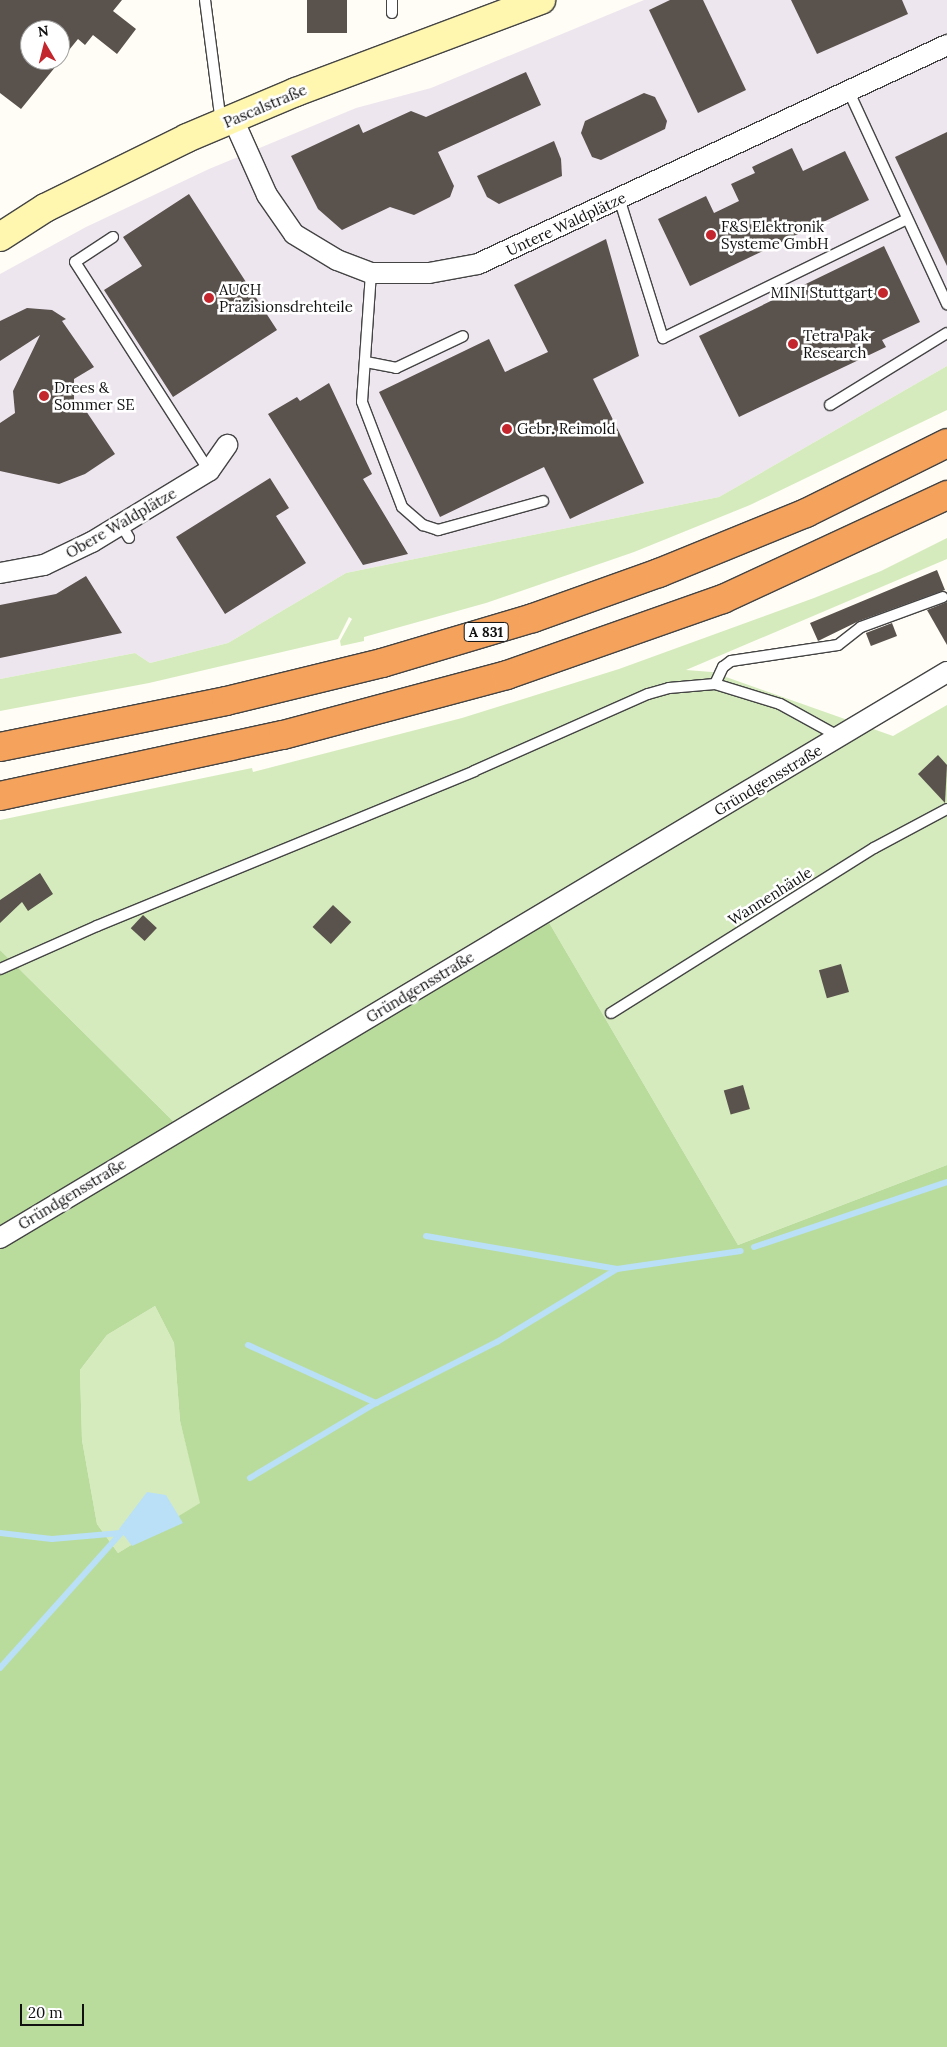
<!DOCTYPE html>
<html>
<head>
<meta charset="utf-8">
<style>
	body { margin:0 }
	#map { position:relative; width:947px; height:2047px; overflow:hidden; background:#fffdf5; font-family:Lora,serif }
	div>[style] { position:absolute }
	.industrial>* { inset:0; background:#eee6ef }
	.green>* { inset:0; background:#d5ebbd }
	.forest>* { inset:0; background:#b9dc9c }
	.water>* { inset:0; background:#b9e0f7 }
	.stream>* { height:6px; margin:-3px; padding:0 3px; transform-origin:3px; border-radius:3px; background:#b9e0f7 }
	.building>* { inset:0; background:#5a524d; transform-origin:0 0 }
	.roads { filter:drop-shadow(1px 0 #444) drop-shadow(-1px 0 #444) drop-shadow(0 1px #444) drop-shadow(0 -1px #444) }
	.lane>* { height:10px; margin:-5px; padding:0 5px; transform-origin:5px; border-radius:5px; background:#fff }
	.street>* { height:20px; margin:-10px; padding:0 10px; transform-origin:10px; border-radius:10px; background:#fff }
	.secondary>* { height:28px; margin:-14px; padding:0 14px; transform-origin:14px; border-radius:14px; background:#fff6b0 }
	.highway>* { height:28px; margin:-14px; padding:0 14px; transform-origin:14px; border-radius:14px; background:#f5a25d }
	.dots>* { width:14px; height:14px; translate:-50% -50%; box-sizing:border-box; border:2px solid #fff; border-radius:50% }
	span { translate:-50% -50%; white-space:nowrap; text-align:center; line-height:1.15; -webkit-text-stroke:5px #fff; paint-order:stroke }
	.shield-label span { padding:1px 4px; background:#fff; border:1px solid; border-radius:4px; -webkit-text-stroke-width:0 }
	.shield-label { font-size:14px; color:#111; font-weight:700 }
	.street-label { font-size:15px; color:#111 }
	.poi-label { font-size:15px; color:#111 }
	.left { translate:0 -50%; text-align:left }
	.right { translate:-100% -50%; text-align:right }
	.north { position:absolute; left:20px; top:20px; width:50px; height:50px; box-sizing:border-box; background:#fff; border:1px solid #a0a0a0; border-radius:50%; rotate:352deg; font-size:14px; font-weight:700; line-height:20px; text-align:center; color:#111 }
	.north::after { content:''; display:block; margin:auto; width:18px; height:22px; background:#c4262e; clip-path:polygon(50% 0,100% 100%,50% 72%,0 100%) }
	.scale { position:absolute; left:20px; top:2004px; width:64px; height:22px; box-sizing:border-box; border:2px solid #111; border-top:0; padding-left:6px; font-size:15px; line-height:18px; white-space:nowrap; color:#111; -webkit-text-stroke:4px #fff; paint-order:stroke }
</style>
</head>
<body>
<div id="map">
	<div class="industrial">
		<div style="clip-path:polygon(644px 0,947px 0,947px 366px,719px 497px,346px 573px,228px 643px,150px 663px,135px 653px,0 679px,0 274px,86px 227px,209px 169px,356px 108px,431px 88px)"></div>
	</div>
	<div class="green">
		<div style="clip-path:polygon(947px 366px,947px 410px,750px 505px,634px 552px,486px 603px,364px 637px,364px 641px,341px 646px,340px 641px,352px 619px,349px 617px,338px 639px,149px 683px,0 711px,0 679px,135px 653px,150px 663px,228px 643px,346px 573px,719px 497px)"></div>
		<div style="clip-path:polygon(947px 538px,947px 559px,686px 670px,712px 672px,893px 736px,947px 705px,947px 1165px,738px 1245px,544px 914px,180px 1128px,0 950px,0 820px,252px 768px,253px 772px,462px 718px,619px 669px,814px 598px,881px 571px)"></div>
		<div style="clip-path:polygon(155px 1306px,174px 1343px,180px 1421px,201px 1503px,118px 1553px,97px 1524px,82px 1440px,80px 1370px,107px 1335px)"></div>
	</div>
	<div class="forest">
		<div style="clip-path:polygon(evenodd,544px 914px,738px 1245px,947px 1165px,947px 2047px,0 2047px,0 950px,180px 1128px,544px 914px,155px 1306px,174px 1343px,180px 1421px,200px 1503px,118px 1553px,97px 1524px,82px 1440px,80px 1370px,107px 1335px,155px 1306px)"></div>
	</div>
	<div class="water">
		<div style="clip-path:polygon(147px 1492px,166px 1495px,183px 1523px,132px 1546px,119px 1529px)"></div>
	</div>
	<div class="stream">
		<div style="left:426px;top:1236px;width:194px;rotate:9.8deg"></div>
		<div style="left:754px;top:1247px;width:204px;rotate:-18.6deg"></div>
		<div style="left:248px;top:1345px;width:141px;rotate:24.4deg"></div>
		<div style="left:250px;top:1478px;width:147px;rotate:-30.8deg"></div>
		<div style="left:376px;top:1403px;width:136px;rotate:-26.8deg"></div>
		<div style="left:497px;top:1342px;width:140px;rotate:-31.3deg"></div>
		<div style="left:617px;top:1269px;width:125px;rotate:-8.3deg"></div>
		<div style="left:0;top:1533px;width:52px;rotate:6.6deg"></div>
		<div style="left:52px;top:1539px;width:69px;rotate:-5deg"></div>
		<div style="left:0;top:1668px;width:181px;rotate:-48.1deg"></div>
		<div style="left:121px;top:1533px;width:8px;rotate:-23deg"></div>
	</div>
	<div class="building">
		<div style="clip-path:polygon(evenodd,0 0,122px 0,113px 11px,136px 29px,117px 54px,93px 35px,85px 45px,78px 39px,21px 109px,0 93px,0 0,30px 30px,60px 30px,60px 60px,30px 60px,30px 30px)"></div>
		<div style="left:307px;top:0;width:40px;height:33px"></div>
		<div style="clip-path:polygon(670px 0,703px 0,746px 90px,698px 113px,649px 10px)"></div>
		<div style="clip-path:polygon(791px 0,902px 0,908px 14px,817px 54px)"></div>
		<div style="clip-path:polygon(526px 72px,541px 105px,438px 152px,454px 186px,450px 197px,414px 215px,390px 207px,342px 230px,318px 209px,291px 156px,359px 124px,363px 133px,411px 111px,426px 117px)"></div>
		<div style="clip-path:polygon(644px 93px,655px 97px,667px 121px,665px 129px,601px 160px,592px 157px,581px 133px,585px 121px)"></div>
		<div style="clip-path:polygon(947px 132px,947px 266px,895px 157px)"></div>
		<div style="clip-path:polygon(554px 141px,561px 159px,562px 176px,499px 204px,487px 197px,477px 176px)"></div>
		<div style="clip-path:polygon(792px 148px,803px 171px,845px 151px,869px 200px,690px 286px,658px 219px,706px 196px,714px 213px,739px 201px,731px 184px,755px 173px,752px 167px)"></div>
		<div style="clip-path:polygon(189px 194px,277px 330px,173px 397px,104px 290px,142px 266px,123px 237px)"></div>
		<div style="clip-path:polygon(606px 239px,639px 356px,593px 379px,644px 483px,570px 519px,544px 467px,440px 517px,379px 392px,489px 339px,505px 372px,548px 352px,514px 285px)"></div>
		<div style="clip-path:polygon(884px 246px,920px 322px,882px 340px,886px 347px,739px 417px,699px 336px)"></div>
		<div style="clip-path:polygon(27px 308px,52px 310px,66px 319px,62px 321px,94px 367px,74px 379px,74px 402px,88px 405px,86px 411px,115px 454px,85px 474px,59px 484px,0 471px,0 423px,15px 413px,13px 391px,40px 335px,0 361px,0 321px)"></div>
		<div style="clip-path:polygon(329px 383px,372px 474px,363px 479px,408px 554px,363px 565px,268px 414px,297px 397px,300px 401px)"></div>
		<div style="clip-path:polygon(270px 478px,289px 508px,276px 516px,306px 563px,225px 614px,176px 537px)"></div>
		<div style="clip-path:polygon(937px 570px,945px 590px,859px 621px,818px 641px,810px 623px)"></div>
		<div style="clip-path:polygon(86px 576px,122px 633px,0 658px,0 605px,56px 594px)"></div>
		<div style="clip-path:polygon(947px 602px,947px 645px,927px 610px)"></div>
		<div style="left:892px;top:623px;width:14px;height:28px;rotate:69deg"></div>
		<div style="clip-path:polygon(938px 755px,947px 765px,945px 803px,918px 774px)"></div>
		<div style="clip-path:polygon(40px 873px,53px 894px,28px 911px,22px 902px,0 923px,0 900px)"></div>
		<div style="left:333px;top:905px;width:25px;height:30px;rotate:43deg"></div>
		<div style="left:143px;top:915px;width:19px;height:18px;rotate:43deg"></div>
		<div style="left:841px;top:964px;width:29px;height:23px;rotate:74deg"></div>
		<div style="left:743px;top:1085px;width:25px;height:20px;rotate:74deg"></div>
	</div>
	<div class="roads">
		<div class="lane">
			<div style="left:205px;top:0;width:124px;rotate:82.6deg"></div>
			<div style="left:392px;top:13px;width:13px;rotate:-90deg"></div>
			<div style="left:849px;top:92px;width:234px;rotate:65.2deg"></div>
			<div style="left:619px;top:198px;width:147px;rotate:72.6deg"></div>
			<div style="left:663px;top:338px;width:271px;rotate:-26deg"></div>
			<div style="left:113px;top:237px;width:45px;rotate:146.7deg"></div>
			<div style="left:75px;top:262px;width:248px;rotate:57.3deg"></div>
			<div style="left:371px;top:273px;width:129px;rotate:94deg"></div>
			<div style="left:362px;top:402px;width:112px;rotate:69.1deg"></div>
			<div style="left:402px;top:507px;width:28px;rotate:41deg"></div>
			<div style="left:423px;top:525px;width:16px;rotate:18deg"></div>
			<div style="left:438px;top:530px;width:109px;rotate:-15.4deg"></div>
			<div style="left:366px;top:362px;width:31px;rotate:11deg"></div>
			<div style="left:396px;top:368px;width:74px;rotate:-25.5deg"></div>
			<div style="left:830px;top:405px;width:137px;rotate:-31.6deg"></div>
			<div style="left:121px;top:524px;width:16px;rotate:60deg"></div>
			<div style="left:715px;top:684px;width:19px;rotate:-65deg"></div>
			<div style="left:723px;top:667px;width:10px;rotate:-37deg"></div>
			<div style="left:731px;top:661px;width:108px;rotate:-8.5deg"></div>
			<div style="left:838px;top:645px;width:29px;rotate:-38deg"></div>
			<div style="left:861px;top:627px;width:87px;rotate:-20.1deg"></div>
			<div style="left:0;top:969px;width:106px;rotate:-23.9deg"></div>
			<div style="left:97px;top:926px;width:408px;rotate:-22.3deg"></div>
			<div style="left:474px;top:771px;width:190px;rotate:-23.9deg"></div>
			<div style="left:648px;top:694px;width:22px;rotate:-16deg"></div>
			<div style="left:669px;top:688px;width:46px;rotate:-5deg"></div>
			<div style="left:715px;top:684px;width:68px;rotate:17.1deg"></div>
			<div style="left:780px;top:704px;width:68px;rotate:28.8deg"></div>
			<div style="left:611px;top:1013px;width:310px;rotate:-32.1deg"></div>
			<div style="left:874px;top:848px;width:83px;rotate:-28.1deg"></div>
		</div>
		<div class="street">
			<div style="left:233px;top:119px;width:83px;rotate:65.9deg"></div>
			<div style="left:267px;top:195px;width:47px;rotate:55.3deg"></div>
			<div style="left:294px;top:234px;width:50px;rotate:31.2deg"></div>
			<div style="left:337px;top:260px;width:36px;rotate:21deg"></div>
			<div style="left:371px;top:273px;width:58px"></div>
			<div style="left:429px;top:273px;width:50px;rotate:-10.4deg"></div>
			<div style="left:478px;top:264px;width:518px;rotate:-25.03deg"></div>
			<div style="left:0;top:573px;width:45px;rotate:-10.3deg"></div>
			<div style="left:44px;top:565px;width:53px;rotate:-25.6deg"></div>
			<div style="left:92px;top:542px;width:137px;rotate:-31.3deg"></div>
			<div style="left:209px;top:471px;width:32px;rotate:-55deg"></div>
			<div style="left:0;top:1238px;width:1103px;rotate:-30.87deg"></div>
		</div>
		<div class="secondary">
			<div style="left:0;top:237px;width:54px;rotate:-32.8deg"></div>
			<div style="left:45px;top:208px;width:158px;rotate:-26.2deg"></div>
			<div style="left:187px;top:138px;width:118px;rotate:-22.9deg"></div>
			<div style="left:296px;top:92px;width:262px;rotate:-20.6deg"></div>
		</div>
		<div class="highway">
			<div style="left:0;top:747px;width:231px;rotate:-11.5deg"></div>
			<div style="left:226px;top:701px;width:161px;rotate:-13.7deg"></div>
			<div style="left:382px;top:663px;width:158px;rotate:-16.6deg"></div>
			<div style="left:533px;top:618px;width:134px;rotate:-19.7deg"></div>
			<div style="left:659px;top:573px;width:159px;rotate:-22.2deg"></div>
			<div style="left:806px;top:513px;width:157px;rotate:-26.4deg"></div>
			<div style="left:0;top:796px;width:289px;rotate:-12.2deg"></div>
			<div style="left:283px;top:735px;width:232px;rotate:-15deg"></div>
			<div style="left:507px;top:675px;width:229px;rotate:-19.4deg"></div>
			<div style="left:723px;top:599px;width:247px;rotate:-24.9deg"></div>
		</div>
	</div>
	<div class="dots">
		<div style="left:711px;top:235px;background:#c4262e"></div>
		<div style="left:883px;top:293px;background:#c4262e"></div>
		<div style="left:209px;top:298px;background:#c4262e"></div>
		<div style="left:793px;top:344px;background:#c4262e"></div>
		<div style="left:44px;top:396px;background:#c4262e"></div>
		<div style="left:507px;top:429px;background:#c4262e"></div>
	</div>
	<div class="shield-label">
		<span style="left:486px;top:632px">A 831</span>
	</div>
	<div class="street-label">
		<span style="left:265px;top:106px;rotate:-23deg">Pascalstraße</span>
		<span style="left:566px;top:224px;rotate:-25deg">Untere Waldplätze</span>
		<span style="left:121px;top:523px;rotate:-30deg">Obere Waldplätze</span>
		<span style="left:768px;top:780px;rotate:-31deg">Gründgensstraße</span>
		<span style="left:770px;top:896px;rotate:-32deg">Wannenhäule</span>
		<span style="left:420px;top:987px;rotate:-31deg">Gründgensstraße</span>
		<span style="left:72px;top:1194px;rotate:-31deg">Gründgensstraße</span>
	</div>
	<div class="poi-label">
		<span class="left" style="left:721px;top:235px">F&amp;S Elektronik<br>Systeme GmbH</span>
		<span class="left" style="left:219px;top:298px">AUCH<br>Präzisionsdrehteile</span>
		<span class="right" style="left:873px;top:293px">MINI Stuttgart</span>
		<span class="left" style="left:803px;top:344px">Tetra Pak<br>Research</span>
		<span class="left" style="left:54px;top:396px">Drees &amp;<br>Sommer SE</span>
		<span class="left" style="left:517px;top:429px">Gebr. Reimold</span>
	</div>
	<div class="north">N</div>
	<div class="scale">20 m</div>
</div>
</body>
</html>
